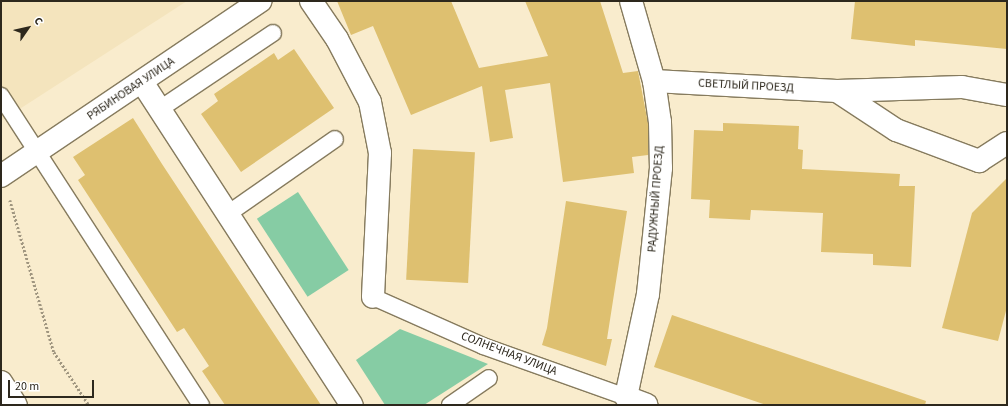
<!DOCTYPE html>
<html>
<head>
<meta charset="utf-8">
<style>
	body { margin:0 }
	#map { position:relative; width:1008px; height:406px; overflow:hidden; background:#f9eccd; font-family:"Source Sans 3",sans-serif }
	div>[style] { position:absolute }
	.built>* { inset:0; background:#f4e4bd }
	.green>* { inset:0; background:#86cca4; transform-origin:0 0 }
	.building>* { inset:0; background:#dec070; transform-origin:0 0 }
	.path>* { height:2.5px; margin-top:-1.25px; transform-origin:0; background:repeating-linear-gradient(90deg,#a09680 0 2px,transparent 0 4px) }
	.roads { filter:drop-shadow(1px 0 #867b5e) drop-shadow(-1px 0 #867b5e) drop-shadow(0 1px #867b5e) drop-shadow(0 -1px #867b5e) }
	.service>* { height:16px; margin:-8px; padding:0 8px; transform-origin:8px; border-radius:8px; background:#fff }
	.minor>* { height:22px; margin:-11px; padding:0 11px; transform-origin:11px; border-radius:11px; background:#fff }
	.secondary>* { height:22px; margin:-11px; padding:0 11px; transform-origin:11px; border-radius:11px; background:#fff }
	span { translate:-50% -50%; white-space:nowrap; text-align:center; line-height:1.15; -webkit-text-stroke:3px #fff; paint-order:stroke }
	.street-label { font-size:12px; color:#2d281d }
	.frame { position:absolute; inset:0; border:2px solid #2d281d; pointer-events:none }
	.north { position:absolute; left:8px; top:8px; width:40px; height:40px; -webkit-text-stroke:3px #fff; paint-order:stroke; rotate:56deg; font-size:11px; font-weight:700; line-height:16px; text-align:center; color:#2d281d }
	.north::after { content:''; display:block; margin:auto; width:14px; height:18px; background:#2d281d; clip-path:polygon(50% 0,100% 100%,50% 72%,0 100%) }
	.scale { position:absolute; left:8px; top:380px; width:86px; height:18px; box-sizing:border-box; border:2px solid #2d281d; border-top:0; padding-left:5px; font-size:12px; line-height:14px; white-space:nowrap; color:#2d281d; -webkit-text-stroke:3px #fff; paint-order:stroke }
</style>
</head>
<body>
<div id="map">
	<div class="built">
		<div style="clip-path:polygon(1px 1px,187px 1px,1px 121px)"></div>
	</div>
	<div class="green">
		<div style="left:298px;top:192px;width:93px;height:49px;rotate:57deg"></div>
		<div style="clip-path:polygon(400px 329px,488px 364px,424px 405px,385px 405px,356px 360px)"></div>
	</div>
	<div class="building">
		<div style="clip-path:polygon(337px 1px,451px 1px,479px 68px,548px 56px,525px 1px,600px 1px,623px 73px,638px 71px,648px 123px,648px 155px,632px 157px,634px 173px,563px 182px,550px 83px,505px 90px,513px 138px,490px 142px,482px 86px,411px 115px,373px 26px,351px 35px)"></div>
		<div style="clip-path:polygon(855px 1px,1007px 1px,1007px 49px,915px 40px,915px 46px,851px 39px)"></div>
		<div style="clip-path:polygon(294px 49px,334px 108px,241px 172px,201px 114px,218px 101px,214px 94px,274px 53px,278px 60px)"></div>
		<div style="clip-path:polygon(133px 118px,162px 164px,321px 405px,225px 405px,202px 371px,209px 366px,184px 328px,177px 332px,78px 180px,85px 175px,73px 157px)"></div>
		<div style="clip-path:polygon(723px 123px,799px 126px,798px 149px,803px 150px,802px 169px,900px 174px,899px 186px,915px 186px,911px 267px,873px 265px,873px 254px,821px 252px,823px 213px,751px 210px,750px 220px,709px 218px,710px 200px,691px 199px,694px 130px,723px 131px)"></div>
		<div style="left:413px;top:149px;width:62px;height:131px;rotate:3deg"></div>
		<div style="clip-path:polygon(1007px 178px,1007px 307px,998px 341px,942px 328px,972px 213px)"></div>
		<div style="clip-path:polygon(566px 201px,627px 211px,607px 339px,612px 339px,606px 366px,542px 345px,547px 328px)"></div>
		<div style="clip-path:polygon(672px 315px,926px 401px,925px 405px,766px 405px,678px 375px,654px 367px)"></div>
	</div>
	<div class="path">
		<div style="left:10px;top:200px;width:158px;rotate:73.9deg"></div>
		<div style="left:54px;top:352px;width:64px;rotate:56.6deg"></div>
	</div>
	<div class="roads">
		<div class="service">
			<div style="left:1px;top:96px;width:368px;rotate:57.1deg"></div>
			<div style="left:160px;top:109px;width:136px;rotate:-33.9deg"></div>
			<div style="left:229px;top:213px;width:129px;rotate:-34.9deg"></div>
			<div style="left:373px;top:297px;width:120px;rotate:24deg"></div>
			<div style="left:483px;top:346px;width:152px;rotate:19.6deg"></div>
			<div style="left:450px;top:405px;width:47px;rotate:-34.7deg"></div>
		</div>
		<div class="minor">
			<div style="left:311px;top:1px;width:46px;rotate:55.6deg"></div>
			<div style="left:337px;top:39px;width:71px;rotate:62.4deg"></div>
			<div style="left:370px;top:102px;width:52px;rotate:78.9deg"></div>
			<div style="left:380px;top:153px;width:144px;rotate:92.8deg"></div>
			<div style="left:631px;top:1px;width:83px;rotate:74deg"></div>
			<div style="left:654px;top:81px;width:41px;rotate:81.7deg"></div>
			<div style="left:660px;top:122px;width:46px;rotate:88.8deg"></div>
			<div style="left:661px;top:168px;width:127px;rotate:95.9deg"></div>
			<div style="left:648px;top:294px;width:105px;rotate:102.1deg"></div>
			<div style="left:626px;top:397px;width:22px;rotate:21deg"></div>
			<div style="left:654px;top:81px;width:183px;rotate:3.1deg"></div>
			<div style="left:837px;top:91px;width:125px;rotate:-1.8deg"></div>
			<div style="left:962px;top:87px;width:46px;rotate:10.1deg"></div>
			<div style="left:142px;top:82px;width:385px;rotate:57deg"></div>
			<div style="left:837px;top:91px;width:71px;rotate:33.5deg"></div>
			<div style="left:896px;top:130px;width:89px;rotate:20.5deg"></div>
			<div style="left:979px;top:161px;width:33px;rotate:-33deg"></div>
			<div style="left:1px;top:176px;width:313px;rotate:-34deg"></div>
		</div>
		<div class="secondary">
			<div style="left:1px;top:382px;width:27px;rotate:57deg"></div>
		</div>
	</div>
	<div class="street-label">
		<span style="left:746px;top:86px;rotate:3deg">СВЕТЛЫЙ ПРОЕЗД</span>
		<span style="left:131px;top:89px;rotate:-34deg">РЯБИНОВАЯ УЛИЦА</span>
		<span style="left:656px;top:199px;rotate:-86deg">РАДУЖНЫЙ ПРОЕЗД</span>
		<span style="left:509px;top:354px;rotate:21deg">СОЛНЕЧНАЯ УЛИЦА</span>
	</div>
	<div class="frame"></div>
	<div class="north">С</div>
	<div class="scale">20 m</div>
</div>
</body>
</html>
